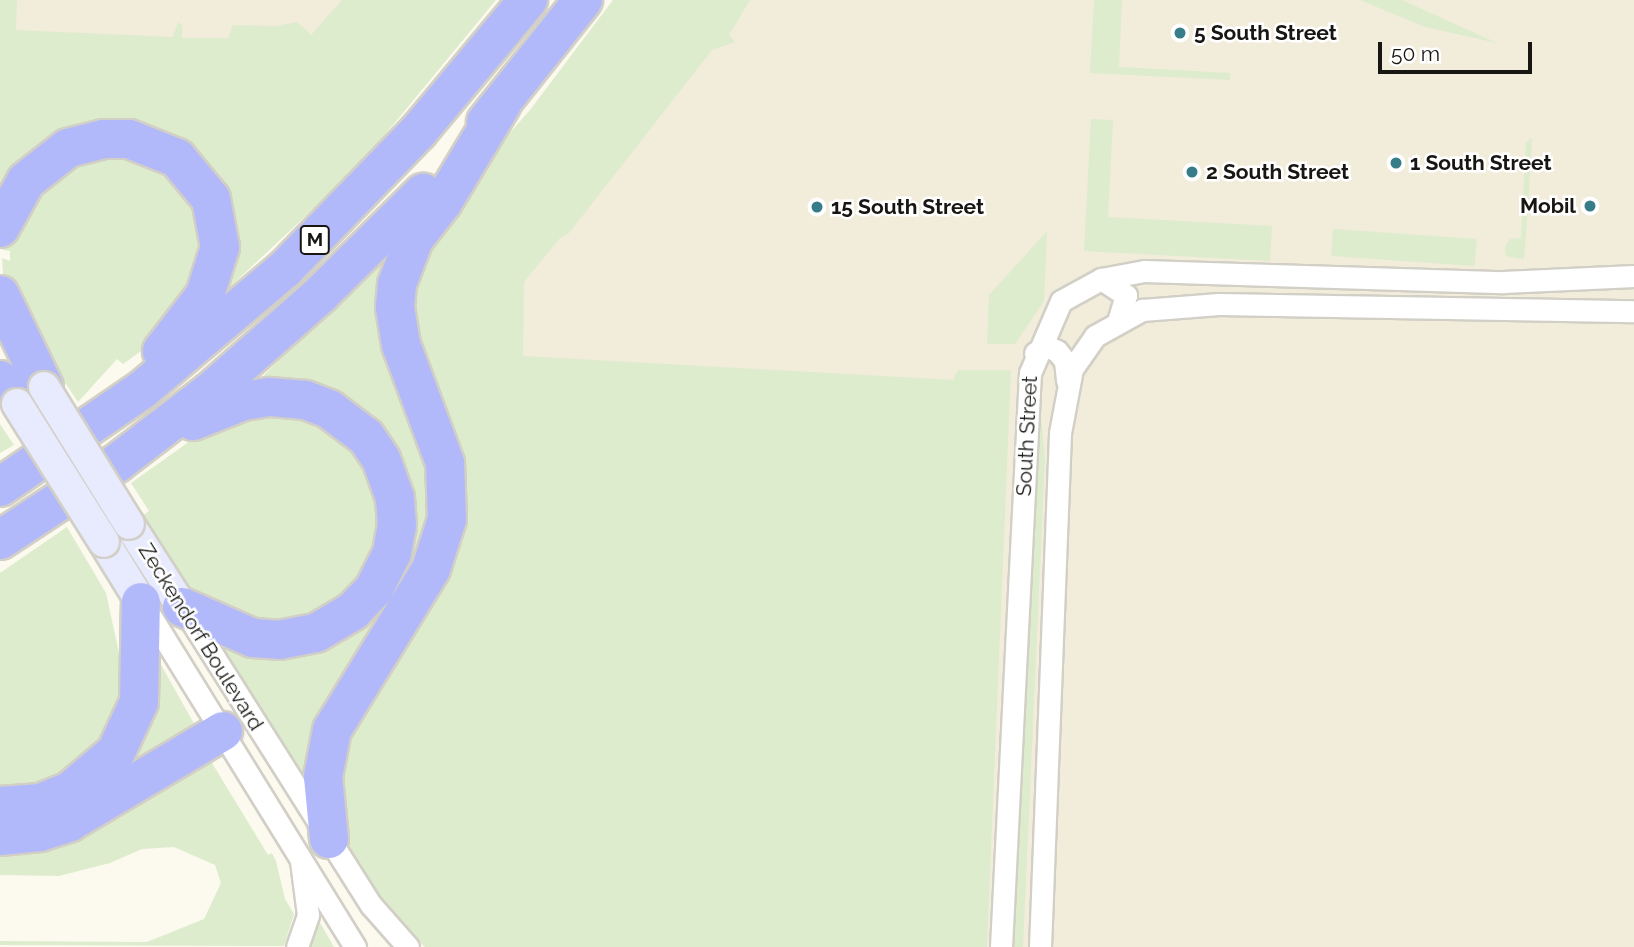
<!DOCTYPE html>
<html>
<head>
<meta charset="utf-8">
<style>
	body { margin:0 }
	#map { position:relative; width:1634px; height:947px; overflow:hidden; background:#fcf9ef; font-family:Raleway,sans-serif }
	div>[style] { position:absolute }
	.built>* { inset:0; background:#f2ecdb }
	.green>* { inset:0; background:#ddeccc; transform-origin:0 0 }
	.roads { filter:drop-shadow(2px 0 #d2cfc6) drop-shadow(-2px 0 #d2cfc6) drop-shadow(0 2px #d2cfc6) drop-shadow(0 -2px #d2cfc6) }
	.street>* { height:21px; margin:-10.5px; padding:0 10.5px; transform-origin:10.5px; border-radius:10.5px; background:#fff }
	.secondary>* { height:30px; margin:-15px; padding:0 15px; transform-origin:15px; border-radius:15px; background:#e8eafe }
	.highway>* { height:38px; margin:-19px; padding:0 19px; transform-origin:19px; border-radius:19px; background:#b2b9fa }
	.bridges { filter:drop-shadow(2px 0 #d2cfc6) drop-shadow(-2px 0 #d2cfc6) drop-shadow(0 2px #d2cfc6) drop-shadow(0 -2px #d2cfc6) }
	.secondary-bridge>* { height:30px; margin:-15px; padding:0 15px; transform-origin:15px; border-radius:15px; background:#e8eafe }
	.dots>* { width:19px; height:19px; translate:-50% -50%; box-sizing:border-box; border:4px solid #fff; border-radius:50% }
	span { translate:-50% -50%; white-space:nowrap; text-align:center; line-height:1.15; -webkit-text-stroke:5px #fff; paint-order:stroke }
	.shield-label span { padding:2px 5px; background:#fff; border:2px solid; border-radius:5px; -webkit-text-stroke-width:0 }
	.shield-label { font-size:19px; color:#171613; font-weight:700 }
	.poi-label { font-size:21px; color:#171613; font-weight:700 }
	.left { translate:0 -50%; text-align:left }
	.right { translate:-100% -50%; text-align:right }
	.street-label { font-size:21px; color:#171613 }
	.scale { position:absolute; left:1378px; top:42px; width:154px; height:32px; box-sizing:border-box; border:4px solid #171613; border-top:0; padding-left:9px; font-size:21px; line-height:24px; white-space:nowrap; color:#171613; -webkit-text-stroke:5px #fff; paint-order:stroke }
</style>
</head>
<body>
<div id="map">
	<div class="built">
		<div style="clip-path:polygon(0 0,383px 0,336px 53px,9px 75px)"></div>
		<div style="clip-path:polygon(741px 0,1634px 0,1634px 947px,945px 947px,521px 360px,521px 281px)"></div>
	</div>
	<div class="green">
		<div style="clip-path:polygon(0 0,17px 0,16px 30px,173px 37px,178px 22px,182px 25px,182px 38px,228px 38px,233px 25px,276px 26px,297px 22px,311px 35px,342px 0,496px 0,360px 165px,216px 300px,225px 221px,137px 132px,0 195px)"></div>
		<div style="clip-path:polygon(613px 0,750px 0,729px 35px,735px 42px,712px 50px,569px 233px,560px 238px,524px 282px,523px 356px,953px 380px,958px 370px,1011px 370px,987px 947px,425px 947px,388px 914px,342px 838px,329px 770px,443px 563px,401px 318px,439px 213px,530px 110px)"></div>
		<div style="clip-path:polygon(1094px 0,1122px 0,1119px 67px,1230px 73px,1230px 80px,1090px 73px)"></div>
		<div style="clip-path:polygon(1360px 0,1402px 0,1497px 43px,1425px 27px)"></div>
		<div style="clip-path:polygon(1091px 119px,1113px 120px,1108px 217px,1272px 226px,1270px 261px,1084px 251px)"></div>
		<div style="clip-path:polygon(1532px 138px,1528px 208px,1524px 259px,1506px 256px,1505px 247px,1510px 239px,1521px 238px,1526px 142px)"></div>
		<div style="clip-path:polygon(107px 148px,161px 162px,204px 222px,206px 257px,161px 337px,123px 364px,117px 359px,78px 402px,4px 291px,2px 258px,10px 261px,10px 251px,3px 250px,21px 198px)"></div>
		<div style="left:1333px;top:229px;width:144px;height:27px;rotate:4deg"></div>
		<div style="clip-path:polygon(1047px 231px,1044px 301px,1015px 344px,987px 344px,989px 295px)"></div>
		<div style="clip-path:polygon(381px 259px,388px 268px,429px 447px,431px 532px,303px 778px,221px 648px,229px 651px,232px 644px,374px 599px,391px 469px,264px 387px,261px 378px)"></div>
		<div style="clip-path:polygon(1039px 397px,1045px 459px,1023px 947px,1001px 947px)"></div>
		<div style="clip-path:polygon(286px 407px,360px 448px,382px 509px,379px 545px,339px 610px,267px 631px,192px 598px,139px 518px,149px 511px,131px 483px,207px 429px)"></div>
		<div style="clip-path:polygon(0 424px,14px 445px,0 453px)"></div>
		<div style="clip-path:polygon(67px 527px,106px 593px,127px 690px,107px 742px,46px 789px,0 795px,0 573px)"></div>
		<div style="clip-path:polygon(160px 663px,197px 729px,139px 767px,126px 754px,155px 666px)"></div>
		<div style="clip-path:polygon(195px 762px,212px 763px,268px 855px,272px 853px,276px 861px,285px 899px,294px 914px,284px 946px,0 945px,0 941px,147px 942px,204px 919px,221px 883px,215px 865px,174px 847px,142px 849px,110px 863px,59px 876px,0 875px,0 847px)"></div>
		<div style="clip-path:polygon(316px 920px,319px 921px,334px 947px,304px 947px)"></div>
	</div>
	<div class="roads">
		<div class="street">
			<div style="left:1101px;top:279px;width:30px;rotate:33deg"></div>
			<div style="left:1126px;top:295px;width:24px;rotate:107deg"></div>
			<div style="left:1035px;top:353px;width:13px;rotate:-32deg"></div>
			<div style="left:1046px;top:346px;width:12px;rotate:24deg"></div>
			<div style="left:1057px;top:351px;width:13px;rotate:51deg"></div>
			<div style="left:1065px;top:361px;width:20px;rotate:84deg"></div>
			<div style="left:145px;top:607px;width:400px;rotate:58.3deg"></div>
			<div style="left:185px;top:611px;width:348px;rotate:57.7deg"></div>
			<div style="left:371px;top:905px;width:56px;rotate:48.6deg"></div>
			<div style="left:297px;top:947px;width:34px;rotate:-71deg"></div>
			<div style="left:308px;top:915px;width:54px;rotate:-97.4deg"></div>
			<div style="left:1001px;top:947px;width:575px;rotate:-87.11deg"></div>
			<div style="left:1030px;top:373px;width:78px;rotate:-66.7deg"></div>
			<div style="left:1061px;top:301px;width:46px;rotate:-28.8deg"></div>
			<div style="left:1101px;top:279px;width:44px;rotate:-10.5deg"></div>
			<div style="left:1144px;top:271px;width:359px;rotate:1.8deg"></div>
			<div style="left:1503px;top:282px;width:131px;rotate:-2.6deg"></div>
			<div style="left:1040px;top:947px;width:514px;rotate:-87.77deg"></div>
			<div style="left:1060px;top:433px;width:65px;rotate:-79.4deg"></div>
			<div style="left:1072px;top:369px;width:40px;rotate:-55.1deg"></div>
			<div style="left:1095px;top:336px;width:54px;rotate:-29deg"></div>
			<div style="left:1142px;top:310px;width:77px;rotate:-4.5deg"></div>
			<div style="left:1219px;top:304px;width:415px;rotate:1deg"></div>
		</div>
		<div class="secondary">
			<div style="left:129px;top:524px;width:98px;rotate:57.4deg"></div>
			<div style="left:104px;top:542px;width:70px;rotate:58.3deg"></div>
		</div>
		<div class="highway">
			<div style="left:486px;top:122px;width:156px;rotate:-51.5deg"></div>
			<div style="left:0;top:228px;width:54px;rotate:-61deg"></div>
			<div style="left:26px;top:181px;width:53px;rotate:-38.2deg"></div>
			<div style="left:68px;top:148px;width:37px;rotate:-14deg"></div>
			<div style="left:104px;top:139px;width:25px"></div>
			<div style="left:129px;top:139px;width:52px;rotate:21.6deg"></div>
			<div style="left:177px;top:158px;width:53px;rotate:50.3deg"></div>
			<div style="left:211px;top:199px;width:49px;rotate:79.4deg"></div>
			<div style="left:220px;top:247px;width:50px;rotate:107.4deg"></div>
			<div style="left:205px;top:295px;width:71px;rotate:127.5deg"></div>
			<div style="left:0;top:295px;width:102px;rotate:64.4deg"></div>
			<div style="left:0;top:380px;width:7px;rotate:45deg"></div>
			<div style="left:0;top:487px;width:173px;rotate:-34.4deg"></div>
			<div style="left:143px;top:389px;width:187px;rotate:-40.2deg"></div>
			<div style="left:286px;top:268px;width:190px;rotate:-45.9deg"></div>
			<div style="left:418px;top:132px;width:172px;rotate:-50.2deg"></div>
			<div style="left:0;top:540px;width:140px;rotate:-33.3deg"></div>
			<div style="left:117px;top:463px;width:117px;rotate:-37.4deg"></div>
			<div style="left:210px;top:392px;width:148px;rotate:-41.4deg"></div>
			<div style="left:321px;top:294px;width:144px;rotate:-44.7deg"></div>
			<div style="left:182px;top:607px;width:77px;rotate:23.6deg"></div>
			<div style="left:253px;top:638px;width:26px;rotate:4deg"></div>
			<div style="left:279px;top:640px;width:38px;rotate:-11deg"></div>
			<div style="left:316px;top:633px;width:43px;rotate:-30.7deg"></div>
			<div style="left:353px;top:611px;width:30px;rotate:-46deg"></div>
			<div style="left:374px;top:589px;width:40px;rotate:-63.4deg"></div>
			<div style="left:392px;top:553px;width:27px;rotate:-80deg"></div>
			<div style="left:397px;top:526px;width:28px;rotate:-94deg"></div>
			<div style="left:395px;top:498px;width:41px;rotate:-109.7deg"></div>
			<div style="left:381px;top:459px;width:27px;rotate:-124deg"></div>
			<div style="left:366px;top:437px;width:46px;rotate:-142.9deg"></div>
			<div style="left:329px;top:409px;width:26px;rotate:-159deg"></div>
			<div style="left:305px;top:400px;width:36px;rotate:-175deg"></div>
			<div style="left:269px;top:397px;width:26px;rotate:171deg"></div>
			<div style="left:243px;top:401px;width:54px;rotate:158.2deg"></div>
			<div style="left:0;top:806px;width:40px;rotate:-4.3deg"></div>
			<div style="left:40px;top:803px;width:32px;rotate:-22deg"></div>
			<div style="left:70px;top:791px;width:60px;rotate:-40.3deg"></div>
			<div style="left:116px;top:752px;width:55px;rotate:-65.3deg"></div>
			<div style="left:139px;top:702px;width:100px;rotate:-88.9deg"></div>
			<div style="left:0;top:836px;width:40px;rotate:-5.7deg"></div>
			<div style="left:40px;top:832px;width:32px;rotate:-18deg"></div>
			<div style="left:70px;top:822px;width:178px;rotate:-30.7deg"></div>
			<div style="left:329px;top:839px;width:62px;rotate:-95.5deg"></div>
			<div style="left:323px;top:777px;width:48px;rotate:-79.2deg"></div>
			<div style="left:332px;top:730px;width:189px;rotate:-58.4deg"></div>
			<div style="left:431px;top:569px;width:52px;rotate:-72.3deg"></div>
			<div style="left:447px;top:519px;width:56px;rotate:-92deg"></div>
			<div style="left:445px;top:463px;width:126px;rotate:-110.4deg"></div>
			<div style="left:401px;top:345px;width:38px;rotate:-99deg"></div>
			<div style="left:395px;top:307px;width:23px;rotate:-85deg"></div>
			<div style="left:397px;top:284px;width:48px;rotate:-69.3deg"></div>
			<div style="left:414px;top:239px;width:47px;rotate:-51.9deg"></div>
			<div style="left:443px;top:202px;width:114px;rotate:-59deg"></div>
		</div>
	</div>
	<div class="bridges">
		<div class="secondary-bridge">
			<div style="left:44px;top:387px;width:161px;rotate:58.2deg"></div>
			<div style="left:17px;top:404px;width:163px;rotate:57.8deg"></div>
		</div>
	</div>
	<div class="dots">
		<div style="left:1180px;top:33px;background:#377d89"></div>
		<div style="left:1396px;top:163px;background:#377d89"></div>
		<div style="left:1192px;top:172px;background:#377d89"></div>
		<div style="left:1590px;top:206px;background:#377d89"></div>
		<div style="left:817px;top:207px;background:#377d89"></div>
	</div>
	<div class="shield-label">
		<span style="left:315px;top:240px">M</span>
	</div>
	<div class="poi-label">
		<span class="left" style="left:1194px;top:33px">5 South Street</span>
		<span class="left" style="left:1410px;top:163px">1 South Street</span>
		<span class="left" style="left:1206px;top:172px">2 South Street</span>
		<span class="right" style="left:1576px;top:206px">Mobil</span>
		<span class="left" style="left:831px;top:207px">15 South Street</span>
	</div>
	<div class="street-label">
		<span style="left:1027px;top:436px;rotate:-87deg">South Street</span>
		<span style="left:201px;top:637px;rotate:58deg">Zeckendorf Boulevard</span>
	</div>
	<div class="scale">50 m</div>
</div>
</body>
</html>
